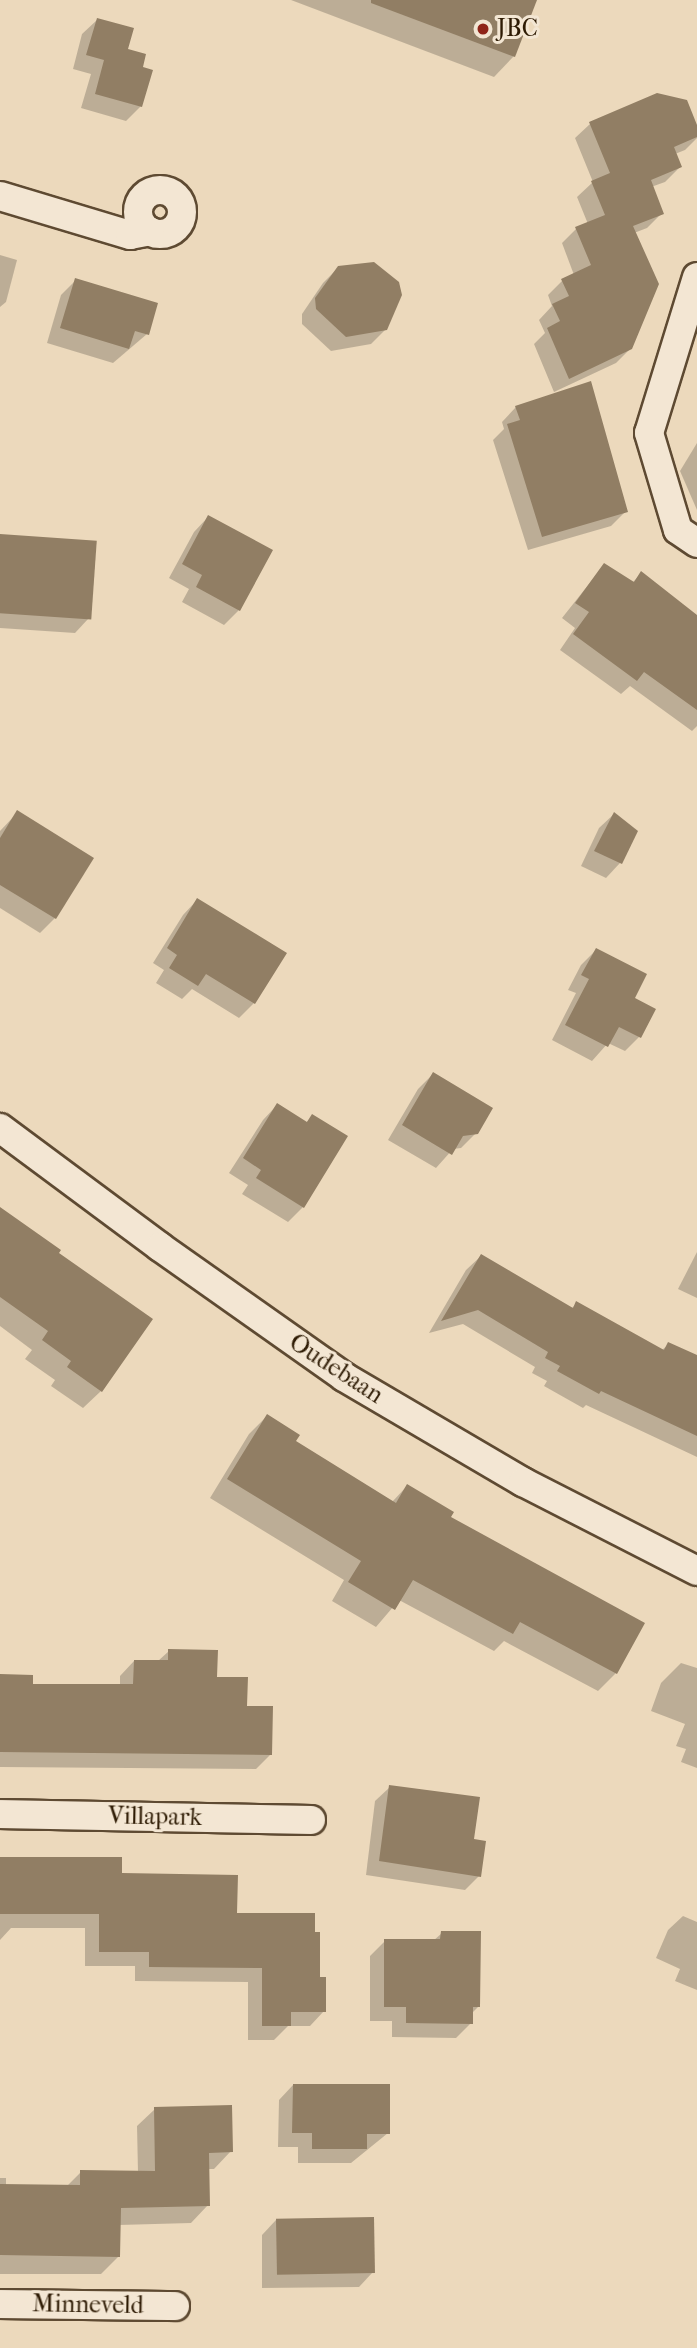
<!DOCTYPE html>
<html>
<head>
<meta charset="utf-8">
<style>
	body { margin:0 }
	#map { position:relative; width:697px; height:2348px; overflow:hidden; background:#ecd9bc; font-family:"IM FELL French Canon",serif }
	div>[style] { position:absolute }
	.shadow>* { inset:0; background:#0003 }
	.building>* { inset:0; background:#917e64; transform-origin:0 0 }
	.roads { filter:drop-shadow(2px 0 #5e4a32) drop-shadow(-2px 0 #5e4a32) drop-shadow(0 2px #5e4a32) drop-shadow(0 -2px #5e4a32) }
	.street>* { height:28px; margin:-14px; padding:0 14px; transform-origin:14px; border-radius:14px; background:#f3e6d3 }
	.street>.ring { margin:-14px; padding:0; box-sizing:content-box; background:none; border:28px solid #f3e6d3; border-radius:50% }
	.dots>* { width:19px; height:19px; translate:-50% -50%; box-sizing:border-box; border:4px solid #f3e6d3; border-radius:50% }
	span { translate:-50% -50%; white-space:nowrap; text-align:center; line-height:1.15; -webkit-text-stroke:6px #f3e6d3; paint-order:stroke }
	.poi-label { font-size:24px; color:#2e1b04 }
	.left { translate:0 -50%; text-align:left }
	.street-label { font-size:24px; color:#2e1b04 }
</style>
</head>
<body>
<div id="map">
	<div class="shadow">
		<div style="clip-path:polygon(291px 0,535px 0,514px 56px,494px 77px)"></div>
		<div style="clip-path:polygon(97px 20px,140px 68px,141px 106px,126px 121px,81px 108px,91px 74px,73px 69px,82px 34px)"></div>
		<div style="clip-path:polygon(590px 124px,697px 129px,697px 138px,685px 150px,675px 154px,680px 167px,665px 182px,651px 187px,662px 213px,647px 228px,634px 233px,631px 348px,616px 363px,554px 392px,534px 344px,545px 333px,539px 320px,552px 306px,548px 295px,562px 281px,574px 275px,562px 243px,576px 229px,588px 224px,577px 197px,593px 182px,575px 138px)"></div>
		<div style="clip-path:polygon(0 255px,17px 260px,6px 302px,0 307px)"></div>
		<div style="clip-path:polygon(338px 268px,386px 329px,371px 344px,331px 351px,302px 324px,302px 314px,323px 283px)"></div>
		<div style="clip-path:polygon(76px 280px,147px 334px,113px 363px,47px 343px,61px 295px)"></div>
		<div style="clip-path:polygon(516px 407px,626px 511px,611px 526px,528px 550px,493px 440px,504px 429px,502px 422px)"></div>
		<div style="clip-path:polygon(697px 443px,697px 510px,680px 471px)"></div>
		<div style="clip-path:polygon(208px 517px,239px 610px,224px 625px,182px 602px,189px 589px,169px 578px,194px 532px)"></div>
		<div style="clip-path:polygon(0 536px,89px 618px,75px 633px,0 628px)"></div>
		<div style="clip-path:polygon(604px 565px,632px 583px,641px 574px,697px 617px,697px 726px,692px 731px,630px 686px,621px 694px,560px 650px,575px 628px,562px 618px)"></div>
		<div style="clip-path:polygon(17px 813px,55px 918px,40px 933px,0 908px,0 831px)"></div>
		<div style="clip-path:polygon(614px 814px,620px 863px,606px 878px,581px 866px,599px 828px)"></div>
		<div style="clip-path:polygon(197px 900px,254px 1003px,239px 1018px,192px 989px,182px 999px,156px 983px,164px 970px,153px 963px,183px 915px)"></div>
		<div style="clip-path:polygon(596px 950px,633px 999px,639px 1037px,625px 1051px,608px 1043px,592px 1061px,552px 1040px,576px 993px,568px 990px,581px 965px)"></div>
		<div style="clip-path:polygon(433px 1074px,476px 1133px,461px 1148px,453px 1149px,436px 1168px,388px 1140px,418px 1089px)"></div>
		<div style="clip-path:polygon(277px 1105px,306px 1123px,312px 1116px,346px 1137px,303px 1207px,288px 1222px,242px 1194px,248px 1185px,229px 1173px,263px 1120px)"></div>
		<div style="clip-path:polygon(0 1208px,56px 1253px,101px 1391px,83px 1408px,51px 1386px,55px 1380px,25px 1359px,32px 1350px,0 1326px)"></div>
		<div style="clip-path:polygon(697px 1252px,697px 1298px,678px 1289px)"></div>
		<div style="clip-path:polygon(481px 1256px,571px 1309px,577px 1303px,662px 1350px,669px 1344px,697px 1357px,697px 1457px,586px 1405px,583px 1408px,544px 1386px,547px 1381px,532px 1373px,535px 1367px,463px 1324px,429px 1333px,466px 1270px)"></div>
		<div style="clip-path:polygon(267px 1416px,293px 1441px,392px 1502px,407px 1486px,448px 1518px,616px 1673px,598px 1691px,504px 1641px,494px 1651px,399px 1600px,376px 1627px,332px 1601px,344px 1580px,210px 1498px,249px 1434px)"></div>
		<div style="clip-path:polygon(169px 1651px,245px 1708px,270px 1755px,256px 1769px,0 1767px,0 1676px,31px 1686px,120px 1686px,120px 1676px,134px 1661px,158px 1661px)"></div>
		<div style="clip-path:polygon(681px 1663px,697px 1668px,697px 1768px,681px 1762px,686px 1749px,676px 1746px,685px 1724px,651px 1711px,661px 1683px)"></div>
		<div style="clip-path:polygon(390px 1787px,479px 1876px,465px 1890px,366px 1875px,375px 1801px)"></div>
		<div style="clip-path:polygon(0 1858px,120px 1875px,236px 1914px,314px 1934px,324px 2011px,310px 2026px,288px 2026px,274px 2040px,248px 2040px,248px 1982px,135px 1981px,135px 1966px,85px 1966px,85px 1928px,11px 1928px,0 1940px)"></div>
		<div style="clip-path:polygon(683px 1916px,697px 1922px,697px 1990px,675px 1981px,680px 1969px,656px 1958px,668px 1930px)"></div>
		<div style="clip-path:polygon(442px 1933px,478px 2007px,471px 2014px,471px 2023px,456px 2038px,392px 2037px,392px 2021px,370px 2021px,370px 1956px,385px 1941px,433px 1941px)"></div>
		<div style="clip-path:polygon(293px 2085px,388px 2133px,351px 2163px,298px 2163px,298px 2147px,278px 2147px,279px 2100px)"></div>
		<div style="clip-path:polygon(155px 2109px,231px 2151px,214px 2169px,208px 2169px,208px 2205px,191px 2223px,119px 2225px,118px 2257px,101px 2274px,0 2274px,0 2178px,6px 2178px,6px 2186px,66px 2187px,81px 2172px,138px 2173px,137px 2126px)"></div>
		<div style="clip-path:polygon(276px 2220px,373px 2272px,359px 2287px,262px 2288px,262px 2235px)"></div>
	</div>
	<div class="building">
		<div style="clip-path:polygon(371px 0,537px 0,515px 57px,371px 3px)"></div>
		<div style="clip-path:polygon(97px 18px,134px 28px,128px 49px,146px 54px,143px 67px,153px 70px,142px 107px,95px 94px,104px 60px,86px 55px)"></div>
		<div style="clip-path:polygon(657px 93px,687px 100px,697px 125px,697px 137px,674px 147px,682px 167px,651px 180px,664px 214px,633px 226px,659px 284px,632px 349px,569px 379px,547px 328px,560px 321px,552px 304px,569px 296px,561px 279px,591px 265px,575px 227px,605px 215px,591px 181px,610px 173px,589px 122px)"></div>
		<div style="clip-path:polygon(374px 262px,399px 282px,402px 295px,387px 330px,346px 337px,316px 309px,315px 298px,338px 266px)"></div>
		<div style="clip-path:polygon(75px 278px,158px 303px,149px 335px,135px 331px,129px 349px,60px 328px)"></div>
		<div style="clip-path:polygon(591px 381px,628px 512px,542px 537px,507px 424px,520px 420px,515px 406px)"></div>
		<div style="clip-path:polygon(208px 515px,273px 550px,240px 611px,196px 587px,202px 575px,182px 564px)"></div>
		<div style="left:0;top:534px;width:97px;height:79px;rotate:4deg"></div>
		<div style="clip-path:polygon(604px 563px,634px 582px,641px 571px,697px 615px,697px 710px,644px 672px,637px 681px,573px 634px,589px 612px,575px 603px)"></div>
		<div style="clip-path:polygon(17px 810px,94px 858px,56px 919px,0 885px,0 838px)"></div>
		<div style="clip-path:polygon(614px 812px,638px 831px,622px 864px,594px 851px)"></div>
		<div style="clip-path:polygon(197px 898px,287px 953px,255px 1004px,206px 974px,198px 986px,169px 968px,177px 955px,167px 948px)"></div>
		<div style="clip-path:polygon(596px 948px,647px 974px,635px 998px,656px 1009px,641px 1038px,619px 1027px,608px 1047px,565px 1025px,589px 979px,581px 975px)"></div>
		<div style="clip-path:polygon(433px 1072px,493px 1108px,478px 1134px,463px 1136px,452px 1155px,402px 1125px)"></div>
		<div style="clip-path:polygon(277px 1103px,307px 1122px,312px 1114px,348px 1136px,304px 1208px,256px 1178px,261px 1170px,243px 1158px)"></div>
		<div style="clip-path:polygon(0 1207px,61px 1250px,59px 1253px,153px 1319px,102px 1392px,67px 1367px,71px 1361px,42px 1340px,48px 1331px,0 1297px)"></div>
		<div style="clip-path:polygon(481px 1254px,573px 1308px,576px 1301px,664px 1350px,668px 1342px,697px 1355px,697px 1436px,601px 1391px,599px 1394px,557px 1371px,560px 1366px,545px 1358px,548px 1352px,478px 1310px,441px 1321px)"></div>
		<div style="clip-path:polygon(267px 1414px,300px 1435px,296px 1441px,396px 1503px,407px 1484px,454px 1512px,451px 1517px,645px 1623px,617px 1674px,520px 1622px,513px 1634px,413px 1580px,395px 1610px,348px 1582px,361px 1561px,227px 1479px)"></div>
		<div style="clip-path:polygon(168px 1649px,218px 1650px,217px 1677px,248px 1677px,247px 1706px,273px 1706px,272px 1755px,0 1752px,0 1674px,33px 1675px,33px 1684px,133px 1684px,134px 1660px,168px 1660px)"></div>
		<div style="clip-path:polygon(389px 1785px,480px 1797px,474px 1839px,486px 1841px,481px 1877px,379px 1861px)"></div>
		<div style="clip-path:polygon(0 1857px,122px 1857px,122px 1873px,238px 1875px,237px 1913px,315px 1913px,315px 1932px,320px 1932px,320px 1977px,326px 1977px,326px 2012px,291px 2012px,291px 2026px,262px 2026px,262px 1968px,149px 1967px,149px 1952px,99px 1952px,99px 1914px,0 1914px)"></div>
		<div style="clip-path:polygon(441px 1931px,481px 1931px,480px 2007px,473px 2007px,473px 2024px,406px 2023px,406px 2007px,384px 2007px,384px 1939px,440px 1939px)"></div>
		<div style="clip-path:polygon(293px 2084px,390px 2084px,390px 2134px,367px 2134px,367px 2149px,312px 2149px,312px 2133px,292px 2133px)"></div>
		<div style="clip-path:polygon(232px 2105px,233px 2152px,209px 2153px,210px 2206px,121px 2208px,120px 2257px,0 2255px,0 2184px,80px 2185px,80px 2170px,155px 2171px,154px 2107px)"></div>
		<div style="left:374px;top:2217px;width:56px;height:98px;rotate:89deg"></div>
	</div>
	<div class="roads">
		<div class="street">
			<div class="ring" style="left:138px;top:190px;width:16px;height:16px"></div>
			<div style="left:0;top:196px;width:136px;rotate:16.7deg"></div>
			<div style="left:130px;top:235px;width:20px;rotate:-11deg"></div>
			<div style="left:697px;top:277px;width:163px;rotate:107.1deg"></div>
			<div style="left:649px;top:433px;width:101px;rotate:73.4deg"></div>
			<div style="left:678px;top:530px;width:23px;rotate:34deg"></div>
			<div style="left:0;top:1128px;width:199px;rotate:36.6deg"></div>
			<div style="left:160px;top:1247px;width:225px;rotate:35.2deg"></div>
			<div style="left:344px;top:1377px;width:208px;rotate:30.4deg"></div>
			<div style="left:523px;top:1482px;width:195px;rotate:27.1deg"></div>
			<div style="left:0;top:1814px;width:311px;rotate:1.1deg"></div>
			<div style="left:0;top:2304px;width:175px;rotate:0.7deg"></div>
		</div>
	</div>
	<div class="dots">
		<div style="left:483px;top:29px;background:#8f2418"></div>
	</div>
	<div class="poi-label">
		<span class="left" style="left:497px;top:29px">JBC</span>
	</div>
	<div class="street-label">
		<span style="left:336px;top:1369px;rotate:33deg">Oudebaan</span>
		<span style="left:155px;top:1817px;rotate:1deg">Villapark</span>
		<span style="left:88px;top:2305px;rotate:1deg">Minneveld</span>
	</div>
</div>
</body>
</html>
